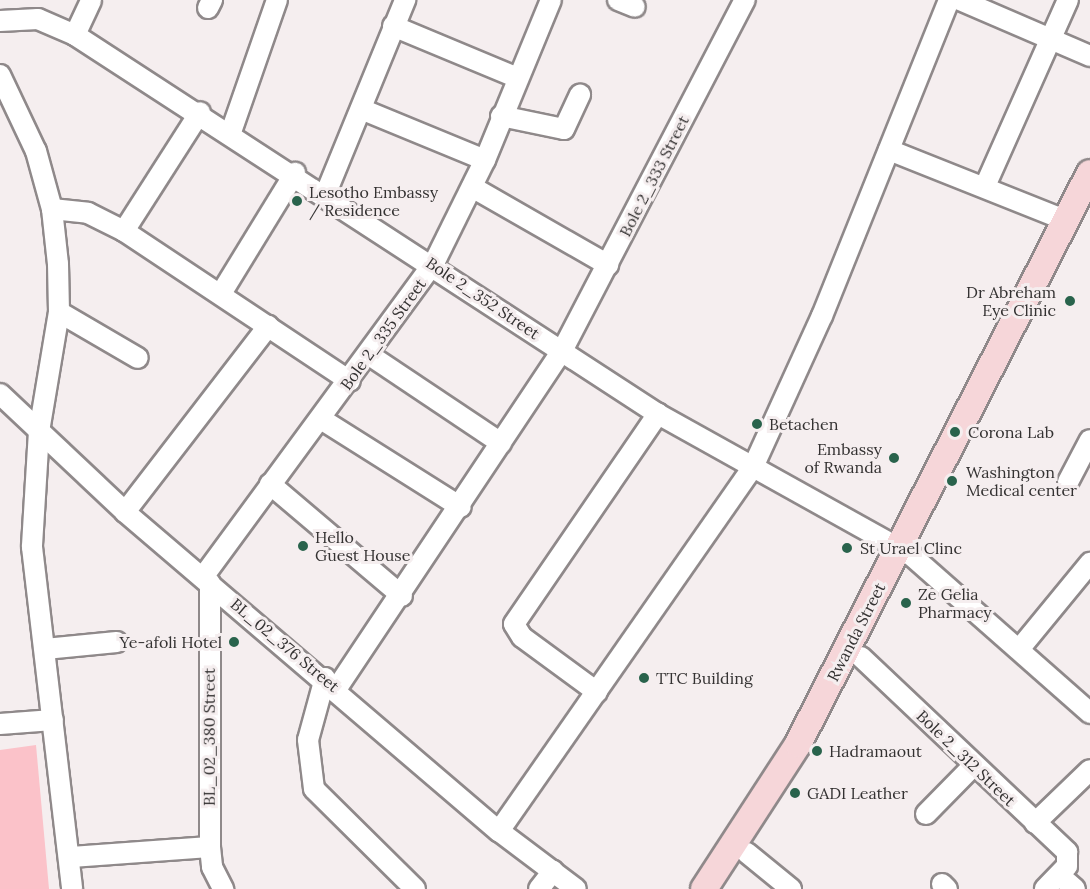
<!DOCTYPE html>
<html>
<head>
<meta charset="utf-8">
<style>
	body { margin:0 }
	#map { position:relative; width:1090px; height:889px; overflow:hidden; background:#f5eeef; font-family:Lora,serif }
	div>[style] { position:absolute }
	.green>* { inset:0; background:#fbc2c9 }
	.roads { filter:drop-shadow(2px 0 #8f898a) drop-shadow(-2px 0 #8f898a) drop-shadow(0 2px #8f898a) drop-shadow(0 -2px #8f898a) }
	.minor>* { height:20px; margin:-10px; padding:0 10px; transform-origin:10px; border-radius:10px; background:#fff }
	.major>* { height:26px; margin:-13px; padding:0 13px; transform-origin:13px; border-radius:13px; background:#f6d6d9 }
	.dots>* { width:16px; height:16px; translate:-50% -50%; box-sizing:border-box; border:3px solid #f5eeef; border-radius:50% }
	span { translate:-50% -50%; white-space:nowrap; text-align:center; line-height:1.15; -webkit-text-stroke:6px #f5eeef; paint-order:stroke }
	.street-label { font-size:16px; color:#343232 }
	.poi-label { font-size:16px; color:#343232 }
	.left { translate:0 -50%; text-align:left }
	.right { translate:-100% -50%; text-align:right }
</style>
</head>
<body>
<div id="map">
	<div class="green">
		<div style="clip-path:polygon(36px 745px,49px 889px,0 889px,0 750px)"></div>
	</div>
	<div class="roads">
		<div class="minor">
			<div style="left:618px;top:0;width:18px;rotate:22deg"></div>
			<div style="left:960px;top:0;width:142px;rotate:23.3deg"></div>
			<div style="left:208px;top:8px;width:9px;rotate:-63deg"></div>
			<div style="left:0;top:21px;width:38px;rotate:-3deg"></div>
			<div style="left:38px;top:19px;width:40px;rotate:23.4deg"></div>
			<div style="left:75px;top:35px;width:695px;rotate:33.03deg"></div>
			<div style="left:658px;top:414px;width:290px;rotate:29.1deg"></div>
			<div style="left:911px;top:555px;width:239px;rotate:41.4deg"></div>
			<div style="left:393px;top:26px;width:135px;rotate:22.6deg"></div>
			<div style="left:75px;top:35px;width:38px;rotate:-65deg"></div>
			<div style="left:0;top:75px;width:84px;rotate:64.7deg"></div>
			<div style="left:36px;top:151px;width:60px;rotate:74.6deg"></div>
			<div style="left:52px;top:209px;width:55px;rotate:83.8deg"></div>
			<div style="left:58px;top:264px;width:48px;rotate:88.8deg"></div>
			<div style="left:59px;top:312px;width:121px;rotate:99.5deg"></div>
			<div style="left:39px;top:431px;width:116px;rotate:93.5deg"></div>
			<div style="left:32px;top:547px;width:344px;rotate:83.3deg"></div>
			<div style="left:361px;top:109px;width:134px;rotate:22.4deg"></div>
			<div style="left:501px;top:116px;width:64px;rotate:11.7deg"></div>
			<div style="left:564px;top:129px;width:38px;rotate:-65deg"></div>
			<div style="left:231px;top:132px;width:140px;rotate:-70.8deg"></div>
			<div style="left:889px;top:150px;width:192px;rotate:21.7deg"></div>
			<div style="left:986px;top:184px;width:201px;rotate:-66deg"></div>
			<div style="left:472px;top:187px;width:157px;rotate:29.8deg"></div>
			<div style="left:326px;top:193px;width:209px;rotate:-67.7deg"></div>
			<div style="left:52px;top:209px;width:36px;rotate:6deg"></div>
			<div style="left:88px;top:213px;width:40px;rotate:26.6deg"></div>
			<div style="left:124px;top:231px;width:271px;rotate:33.6deg"></div>
			<div style="left:124px;top:231px;width:141px;rotate:-57.4deg"></div>
			<div style="left:222px;top:292px;width:140px;rotate:-58.5deg"></div>
			<div style="left:59px;top:312px;width:91px;rotate:30.2deg"></div>
			<div style="left:368px;top:354px;width:160px;rotate:33.8deg"></div>
			<div style="left:0;top:394px;width:172px;rotate:43.3deg"></div>
			<div style="left:125px;top:512px;width:492px;rotate:40.5deg"></div>
			<div style="left:499px;top:831px;width:96px;rotate:37deg"></div>
			<div style="left:321px;top:419px;width:165px;rotate:32.2deg"></div>
			<div style="left:1068px;top:482px;width:47px;rotate:-62.4deg"></div>
			<div style="left:270px;top:484px;width:173px;rotate:40.3deg"></div>
			<div style="left:125px;top:512px;width:235px;rotate:-52.4deg"></div>
			<div style="left:203px;top:577px;width:390px;rotate:-53.7deg"></div>
			<div style="left:434px;top:263px;width:115px;rotate:-63.7deg"></div>
			<div style="left:485px;top:160px;width:173px;rotate:-67.6deg"></div>
			<div style="left:210px;top:583px;width:264px;rotate:90deg"></div>
			<div style="left:210px;top:847px;width:20px;rotate:84deg"></div>
			<div style="left:212px;top:867px;width:25px;rotate:63deg"></div>
			<div style="left:1021px;top:647px;width:109px;rotate:-50.6deg"></div>
			<div style="left:45px;top:649px;width:72px;rotate:-5.6deg"></div>
			<div style="left:861px;top:657px;width:284px;rotate:43.4deg"></div>
			<div style="left:1067px;top:852px;width:14px;rotate:90deg"></div>
			<div style="left:1067px;top:866px;width:32px;rotate:134deg"></div>
			<div style="left:325px;top:678px;width:64px;rotate:105.3deg"></div>
			<div style="left:308px;top:740px;width:49px;rotate:83deg"></div>
			<div style="left:314px;top:789px;width:142px;rotate:44.7deg"></div>
			<div style="left:337px;top:688px;width:405px;rotate:-56.3deg"></div>
			<div style="left:562px;top:351px;width:396px;rotate:-62.5deg"></div>
			<div style="left:597px;top:692px;width:93px;rotate:-143.7deg"></div>
			<div style="left:522px;top:637px;width:15px;rotate:-122deg"></div>
			<div style="left:514px;top:624px;width:255px;rotate:-55.6deg"></div>
			<div style="left:0;top:724px;width:53px;rotate:-4.3deg"></div>
			<div style="left:926px;top:814px;width:67px;rotate:-45.6deg"></div>
			<div style="left:1035px;top:823px;width:76px;rotate:-43.9deg"></div>
			<div style="left:499px;top:831px;width:446px;rotate:-55.1deg"></div>
			<div style="left:754px;top:465px;width:164px;rotate:-65.5deg"></div>
			<div style="left:822px;top:316px;width:341px;rotate:-68.1deg"></div>
			<div style="left:747px;top:853px;width:57px;rotate:39.3deg"></div>
			<div style="left:71px;top:857px;width:139px;rotate:-4.1deg"></div>
			<div style="left:1059px;top:875px;width:21px;rotate:41deg"></div>
			<div style="left:942px;top:884px;width:7px;rotate:45deg"></div>
			<div style="left:539px;top:889px;width:23px;rotate:-52deg"></div>
		</div>
		<div class="major">
			<div style="left:704px;top:889px;width:173px;rotate:-57deg"></div>
			<div style="left:798px;top:744px;width:641px;rotate:-62.92deg"></div>
		</div>
	</div>
	<div class="dots">
		<div style="left:297px;top:201px;background:#29634c"></div>
		<div style="left:1070px;top:301px;background:#29634c"></div>
		<div style="left:757px;top:424px;background:#29634c"></div>
		<div style="left:955px;top:432px;background:#29634c"></div>
		<div style="left:894px;top:458px;background:#29634c"></div>
		<div style="left:952px;top:481px;background:#29634c"></div>
		<div style="left:303px;top:546px;background:#29634c"></div>
		<div style="left:847px;top:548px;background:#29634c"></div>
		<div style="left:906px;top:603px;background:#29634c"></div>
		<div style="left:234px;top:642px;background:#29634c"></div>
		<div style="left:644px;top:678px;background:#29634c"></div>
		<div style="left:817px;top:751px;background:#29634c"></div>
		<div style="left:795px;top:793px;background:#29634c"></div>
	</div>
	<div class="street-label">
		<span style="left:654px;top:176px;rotate:-63deg">Bole 2_333 Street</span>
		<span style="left:483px;top:298px;rotate:34deg">Bole 2_352 Street</span>
		<span style="left:383px;top:334px;rotate:-54deg">Bole 2_335 Street</span>
		<span style="left:856px;top:632px;rotate:-63deg">Rwanda Street</span>
		<span style="left:285px;top:645px;rotate:40deg">BL_02_376 Street</span>
		<span style="left:209px;top:737px;rotate:-90deg">BL_02_380 Street</span>
		<span style="left:966px;top:758px;rotate:44deg">Bole 2_312 Street</span>
	</div>
	<div class="poi-label">
		<span class="left" style="left:309px;top:201px">Lesotho Embassy<br>/ Residence</span>
		<span class="right" style="left:1056px;top:301px">Dr Abreham<br>Eye Clinic</span>
		<span class="left" style="left:769px;top:424px">Betachen</span>
		<span class="left" style="left:968px;top:432px">Corona Lab</span>
		<span class="right" style="left:882px;top:458px">Embassy<br>of Rwanda</span>
		<span class="left" style="left:966px;top:481px">Washington<br>Medical center</span>
		<span class="left" style="left:315px;top:546px">Hello<br>Guest House</span>
		<span class="left" style="left:860px;top:548px">St Urael Clinc</span>
		<span class="left" style="left:918px;top:603px">Ze Gelia<br>Pharmacy</span>
		<span class="right" style="left:222px;top:642px">Ye-afoli Hotel</span>
		<span class="left" style="left:656px;top:678px">TTC Building</span>
		<span class="left" style="left:829px;top:751px">Hadramaout</span>
		<span class="left" style="left:807px;top:793px">GADI Leather</span>
	</div>
</div>
</body>
</html>
